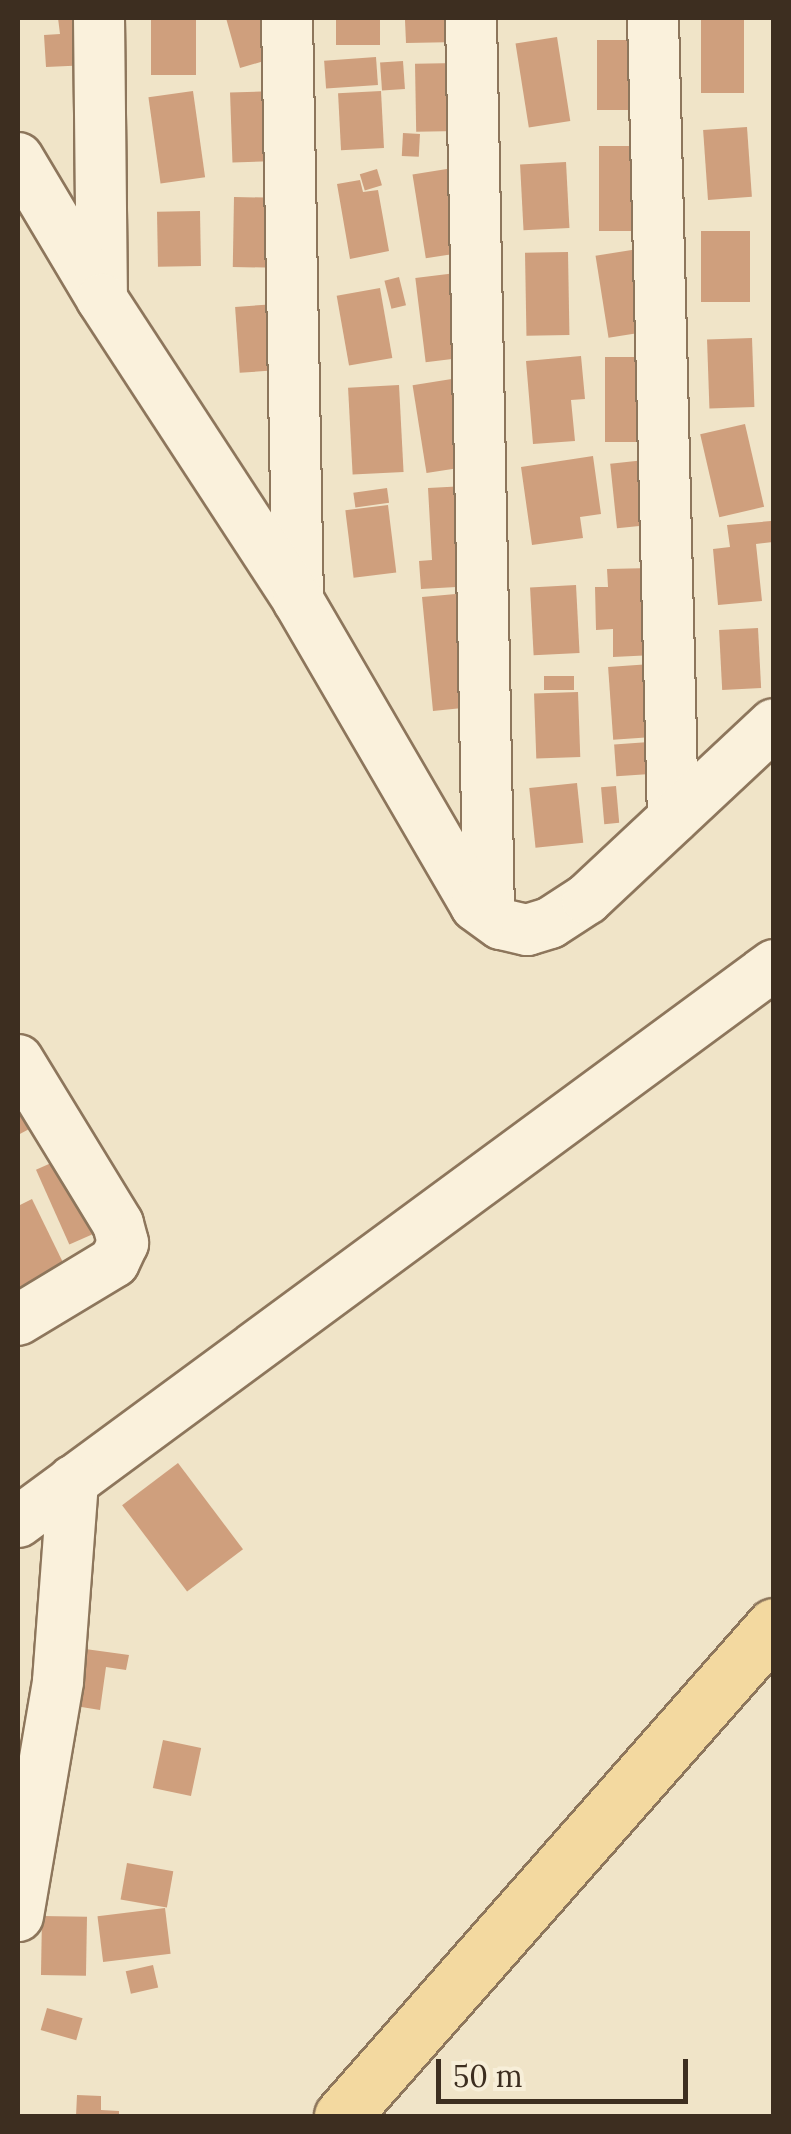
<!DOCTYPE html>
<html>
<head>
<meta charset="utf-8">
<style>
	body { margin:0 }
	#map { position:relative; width:791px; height:2134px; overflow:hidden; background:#f0e4c8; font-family:Lora,serif }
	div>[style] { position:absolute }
	.building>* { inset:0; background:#cf9f7d; transform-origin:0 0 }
	.roads { filter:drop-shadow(2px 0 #8d765c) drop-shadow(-2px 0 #8d765c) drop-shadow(0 2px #8d765c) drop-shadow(0 -2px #8d765c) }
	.minor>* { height:50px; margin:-25px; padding:0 25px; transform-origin:25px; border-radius:25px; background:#faf1dc }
	.major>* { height:55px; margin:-27.5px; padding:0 27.5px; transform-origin:27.5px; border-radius:27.5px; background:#f3d9a0 }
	span { translate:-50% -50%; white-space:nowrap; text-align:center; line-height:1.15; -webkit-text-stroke:10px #f7eed8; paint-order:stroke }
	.frame { position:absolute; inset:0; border:20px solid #3d2e20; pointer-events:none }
	.scale { position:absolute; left:436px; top:2059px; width:252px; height:45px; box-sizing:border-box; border:5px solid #3d2e20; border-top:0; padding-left:12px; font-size:30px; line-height:35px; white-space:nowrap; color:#3d2e20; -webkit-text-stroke:8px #f7eed8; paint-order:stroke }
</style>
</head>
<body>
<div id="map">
	<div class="building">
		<div style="clip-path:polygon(58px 18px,86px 18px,90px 65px,46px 67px,44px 35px,60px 34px)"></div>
		<div style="left:151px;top:18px;width:45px;height:57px"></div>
		<div style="clip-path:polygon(226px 18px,271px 18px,281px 56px,240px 68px)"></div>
		<div style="left:336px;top:18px;width:44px;height:27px"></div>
		<div style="clip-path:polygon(414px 18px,458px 18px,459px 42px,406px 43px,405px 20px)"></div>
		<div style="left:701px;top:18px;width:43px;height:75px"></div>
		<div style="left:557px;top:37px;width:85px;height:42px;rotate:81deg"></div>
		<div style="left:597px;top:40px;width:43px;height:70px"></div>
		<div style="left:376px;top:57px;width:28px;height:52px;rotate:86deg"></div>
		<div style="left:403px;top:61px;width:28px;height:23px;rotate:86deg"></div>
		<div style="left:457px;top:63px;width:68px;height:42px;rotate:89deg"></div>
		<div style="left:193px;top:91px;width:87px;height:45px;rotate:82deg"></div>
		<div style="left:275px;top:91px;width:70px;height:45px;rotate:88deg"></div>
		<div style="left:381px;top:91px;width:57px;height:43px;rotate:87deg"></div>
		<div style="left:747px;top:127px;width:70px;height:44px;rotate:86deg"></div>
		<div style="left:403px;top:133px;width:17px;height:23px;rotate:3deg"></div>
		<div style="left:599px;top:146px;width:43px;height:85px"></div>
		<div style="left:566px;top:162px;width:66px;height:46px;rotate:87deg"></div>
		<div style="left:453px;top:168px;width:85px;height:41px;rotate:81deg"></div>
		<div style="left:377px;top:169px;width:17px;height:18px;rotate:73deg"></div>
		<div style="clip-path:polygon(360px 180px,363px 192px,378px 190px,389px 251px,350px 259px,337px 184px)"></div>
		<div style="left:234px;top:197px;width:43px;height:70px;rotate:1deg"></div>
		<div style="left:200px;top:211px;width:55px;height:43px;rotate:89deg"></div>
		<div style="left:750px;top:231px;width:71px;height:49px;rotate:90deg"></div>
		<div style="left:638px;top:249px;width:83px;height:43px;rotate:81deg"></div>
		<div style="left:568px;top:252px;width:83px;height:43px;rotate:89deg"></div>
		<div style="left:456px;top:273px;width:85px;height:41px;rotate:83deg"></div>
		<div style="left:399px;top:277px;width:29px;height:15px;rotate:76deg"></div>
		<div style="left:380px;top:288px;width:71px;height:44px;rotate:80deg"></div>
		<div style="left:277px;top:304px;width:66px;height:42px;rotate:86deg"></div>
		<div style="left:752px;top:338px;width:69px;height:45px;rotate:88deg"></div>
		<div style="clip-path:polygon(581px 356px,585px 399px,571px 400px,575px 441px,533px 444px,526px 361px)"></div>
		<div style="left:605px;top:357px;width:41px;height:85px"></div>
		<div style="left:458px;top:378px;width:89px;height:46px;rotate:81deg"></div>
		<div style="left:399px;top:385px;width:87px;height:51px;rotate:87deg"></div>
		<div style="left:745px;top:424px;width:85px;height:46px;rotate:77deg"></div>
		<div style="clip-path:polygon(593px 456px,601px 514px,580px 517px,583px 538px,532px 545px,521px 467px)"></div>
		<div style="left:645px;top:460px;width:65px;height:35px;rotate:84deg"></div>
		<div style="clip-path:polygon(466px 486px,491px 585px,421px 589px,419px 561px,432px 560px,428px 488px)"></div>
		<div style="left:387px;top:488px;width:15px;height:34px;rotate:82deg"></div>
		<div style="left:388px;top:505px;width:68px;height:43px;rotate:83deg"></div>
		<div style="clip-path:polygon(771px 521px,773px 542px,756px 544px,762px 601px,718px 605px,713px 549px,730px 547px,727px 525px)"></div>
		<div style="clip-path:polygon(651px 568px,654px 655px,613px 657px,613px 629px,596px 630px,595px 587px,608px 587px,607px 569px)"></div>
		<div style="left:576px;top:585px;width:68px;height:46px;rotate:87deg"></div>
		<div style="clip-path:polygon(467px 593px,492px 705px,433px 711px,422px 597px)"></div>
		<div style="left:758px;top:628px;width:60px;height:39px;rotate:87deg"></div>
		<div style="left:651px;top:664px;width:73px;height:43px;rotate:86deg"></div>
		<div style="left:544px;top:676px;width:30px;height:14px"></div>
		<div style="left:578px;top:692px;width:65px;height:44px;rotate:88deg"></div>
		<div style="left:663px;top:741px;width:32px;height:49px;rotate:86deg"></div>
		<div style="left:577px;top:783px;width:60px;height:48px;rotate:84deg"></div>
		<div style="left:616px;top:786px;width:37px;height:15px;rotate:85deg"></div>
		<div style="clip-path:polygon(18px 1070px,44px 1121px,18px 1135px)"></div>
		<div style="left:78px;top:1151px;width:82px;height:46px;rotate:66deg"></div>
		<div style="clip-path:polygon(32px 1199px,74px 1285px,18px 1312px,18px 1206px)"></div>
		<div style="left:178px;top:1463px;width:108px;height:70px;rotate:53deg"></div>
		<div style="clip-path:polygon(78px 1648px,129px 1655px,126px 1670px,106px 1667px,100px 1710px,69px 1705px)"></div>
		<div style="left:163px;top:1740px;width:39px;height:49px;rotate:12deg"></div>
		<div style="left:127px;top:1863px;width:47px;height:37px;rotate:10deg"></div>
		<div style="left:165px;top:1908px;width:46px;height:68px;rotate:83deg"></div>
		<div style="left:42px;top:1916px;width:45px;height:59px;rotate:1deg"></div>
		<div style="left:153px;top:1965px;width:23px;height:28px;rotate:77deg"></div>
		<div style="left:47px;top:2008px;width:37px;height:23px;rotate:16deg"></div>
		<div style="clip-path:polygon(77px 2095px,101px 2096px,101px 2110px,119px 2111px,119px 2116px,76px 2116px)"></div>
	</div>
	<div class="roads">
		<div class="minor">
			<div style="left:99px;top:18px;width:279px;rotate:89.4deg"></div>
			<div style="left:287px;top:18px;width:582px;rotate:88.92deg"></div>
			<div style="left:471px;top:18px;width:896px;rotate:88.85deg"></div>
			<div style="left:653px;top:18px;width:800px;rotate:88.57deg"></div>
			<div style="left:18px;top:158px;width:164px;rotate:59.2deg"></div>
			<div style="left:102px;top:299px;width:359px;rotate:56.9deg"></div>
			<div style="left:298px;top:600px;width:354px;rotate:59.8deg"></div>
			<div style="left:476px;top:906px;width:31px;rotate:36deg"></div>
			<div style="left:501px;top:924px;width:27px;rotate:13deg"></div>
			<div style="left:527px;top:930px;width:24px;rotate:-17deg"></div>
			<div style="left:550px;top:923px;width:44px;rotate:-33deg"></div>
			<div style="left:587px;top:899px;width:256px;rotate:-43.1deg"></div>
			<div style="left:18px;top:1060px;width:192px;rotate:58.6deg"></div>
			<div style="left:118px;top:1224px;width:20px;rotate:75deg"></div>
			<div style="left:123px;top:1243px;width:21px;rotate:115deg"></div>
			<div style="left:114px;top:1262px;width:112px;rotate:148.9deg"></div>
			<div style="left:18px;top:1522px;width:939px;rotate:-36.38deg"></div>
			<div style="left:18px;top:1916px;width:238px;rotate:-80.3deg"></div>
			<div style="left:58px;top:1681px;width:201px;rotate:-85.7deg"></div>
		</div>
		<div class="major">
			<div style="left:342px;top:2116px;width:653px;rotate:-48.6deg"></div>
		</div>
	</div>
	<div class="frame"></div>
	<div class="scale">50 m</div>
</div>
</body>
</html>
